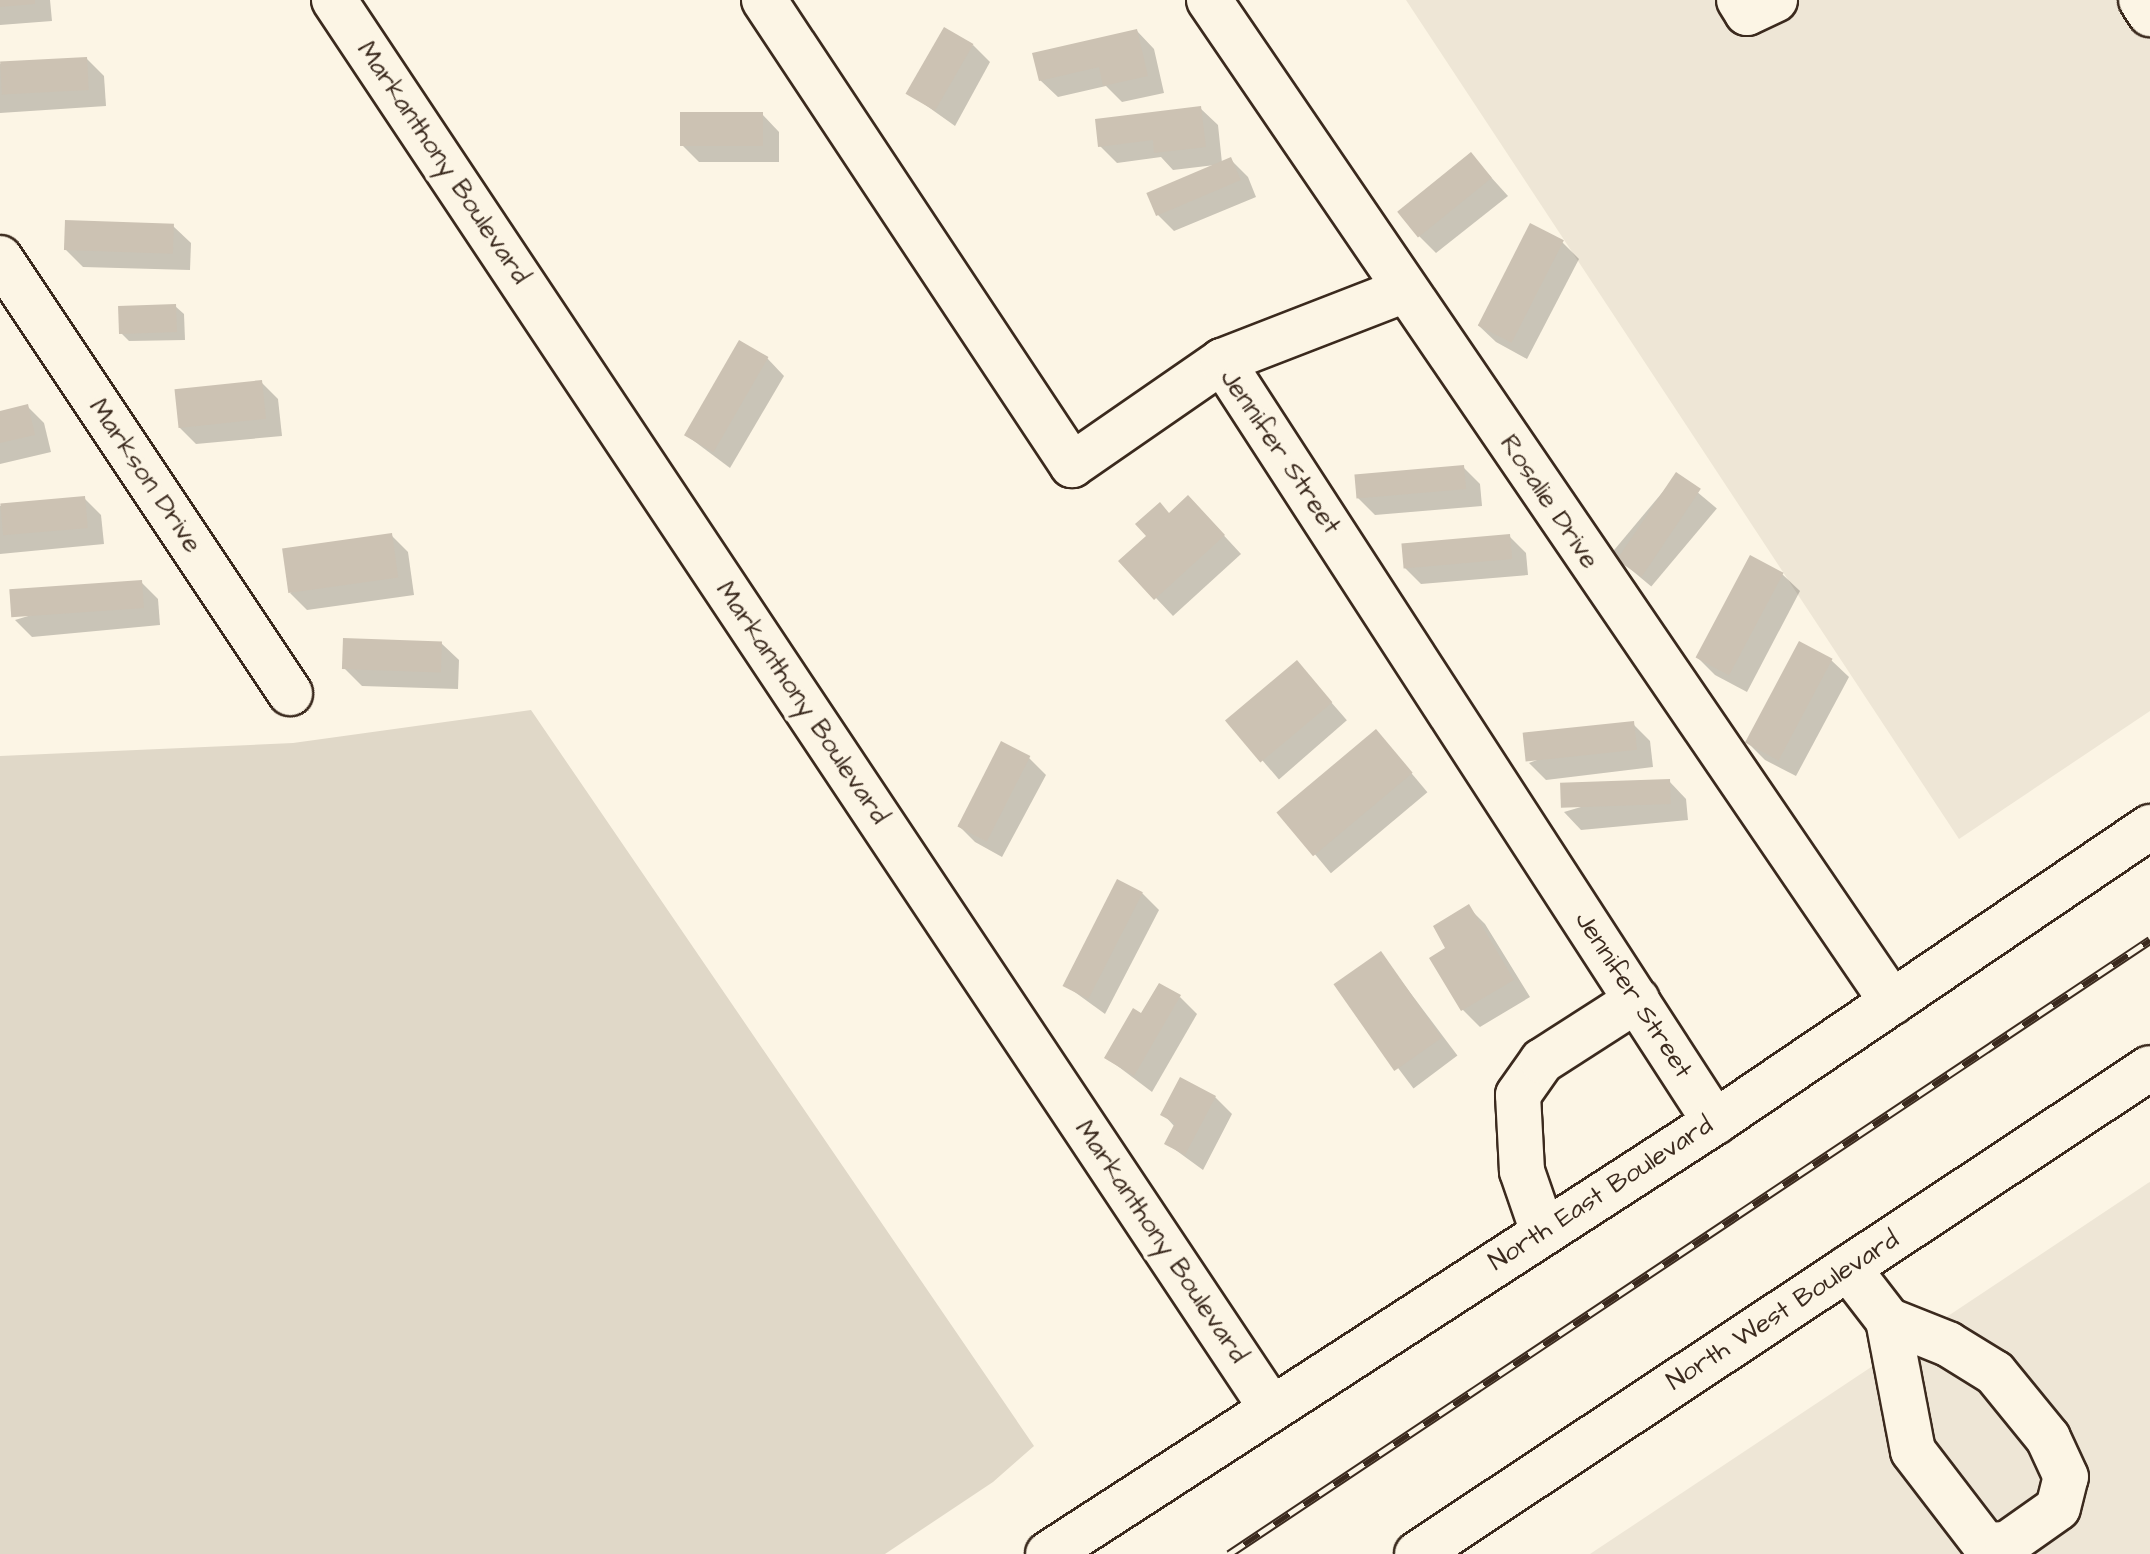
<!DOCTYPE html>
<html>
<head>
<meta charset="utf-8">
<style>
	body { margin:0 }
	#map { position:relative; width:2150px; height:1554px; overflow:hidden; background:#fcf5e5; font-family:"Architects Daughter",sans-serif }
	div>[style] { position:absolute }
	.built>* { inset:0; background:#eee6d6 }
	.green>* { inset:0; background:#e0d8c8 }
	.shadow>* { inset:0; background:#0003; transform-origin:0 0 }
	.building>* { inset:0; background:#ccc2b3; transform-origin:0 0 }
	.roads { filter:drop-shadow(2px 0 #3b2a1e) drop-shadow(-2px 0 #3b2a1e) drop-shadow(0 2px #3b2a1e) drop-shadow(0 -2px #3b2a1e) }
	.minor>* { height:44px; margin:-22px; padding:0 22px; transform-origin:22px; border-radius:22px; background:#fcf5e5 }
	.major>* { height:44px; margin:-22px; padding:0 22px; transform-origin:22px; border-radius:22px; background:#fcf5e5 }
	.rail>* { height:9px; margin-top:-4.5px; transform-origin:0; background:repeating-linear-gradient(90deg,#fcf5e5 0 18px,#3b2a1e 0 36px); box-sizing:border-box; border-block:2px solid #3b2a1e }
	span { translate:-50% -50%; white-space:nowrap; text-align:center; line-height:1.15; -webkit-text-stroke:8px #fcf5e5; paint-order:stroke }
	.street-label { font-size:26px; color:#3b2a1e }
</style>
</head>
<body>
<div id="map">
	<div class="built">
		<div style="clip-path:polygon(1406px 0,2150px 0,2150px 711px,1959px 839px)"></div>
		<div style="clip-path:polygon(2150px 1182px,2150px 1554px,1590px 1554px,2148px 1183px)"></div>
	</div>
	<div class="green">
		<div style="clip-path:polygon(531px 710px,1034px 1446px,993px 1482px,885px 1554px,0 1554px,0 756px,293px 743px)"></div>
	</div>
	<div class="shadow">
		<div style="clip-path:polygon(0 0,50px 0,52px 21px,0 25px)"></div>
		<div style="clip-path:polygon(1137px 31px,1154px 49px,1164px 93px,1122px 102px,1106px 86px,1058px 97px,1040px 80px)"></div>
		<div style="clip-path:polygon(973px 45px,990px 62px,955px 126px,910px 94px)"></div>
		<div style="clip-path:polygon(87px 59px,104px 76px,106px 106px,0 113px,0 64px)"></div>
		<div style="clip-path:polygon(1200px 108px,1218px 125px,1222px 163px,1231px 160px,1248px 177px,1256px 197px,1174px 231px,1157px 214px,1215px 165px,1173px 170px,1161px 157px,1117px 163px,1100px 146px)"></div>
		<div style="clip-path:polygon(762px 114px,779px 132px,779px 162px,699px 162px,682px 145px)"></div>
		<div style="clip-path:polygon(1471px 155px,1508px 196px,1436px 253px,1419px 236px)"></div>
		<div style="clip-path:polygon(173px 226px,191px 243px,190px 270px,83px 267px,66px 250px)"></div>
		<div style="clip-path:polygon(1562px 242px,1579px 259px,1527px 359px,1496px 342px,1478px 325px)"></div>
		<div style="clip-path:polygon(175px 306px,184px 314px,185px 340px,129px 341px,121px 333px)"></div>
		<div style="clip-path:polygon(767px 358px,784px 376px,730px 468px,686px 435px)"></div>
		<div style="clip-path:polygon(261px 382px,278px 399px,282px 436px,196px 444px,179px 427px)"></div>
		<div style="clip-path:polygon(27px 406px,44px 423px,51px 452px,0 464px,0 413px)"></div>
		<div style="clip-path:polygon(1463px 467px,1480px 484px,1482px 506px,1375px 515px,1358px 498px)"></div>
		<div style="left:1677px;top:475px;width:52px;height:102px;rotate:40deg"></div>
		<div style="clip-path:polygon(84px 498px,101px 515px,104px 544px,0 554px,0 506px)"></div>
		<div style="clip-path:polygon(1170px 515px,1205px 515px,1241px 554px,1173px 616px,1121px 561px)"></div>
		<div style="clip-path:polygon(391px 535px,408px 552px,414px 595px,307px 610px,290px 593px)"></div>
		<div style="clip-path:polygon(1509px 536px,1526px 553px,1528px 575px,1421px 584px,1404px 567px)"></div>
		<div style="clip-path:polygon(1782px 574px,1800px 591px,1747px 692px,1715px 675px,1698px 658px)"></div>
		<div style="clip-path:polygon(141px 582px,158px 599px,160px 625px,32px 637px,15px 620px)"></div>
		<div style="clip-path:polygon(441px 643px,459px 660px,458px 689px,362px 686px,344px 668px)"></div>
		<div style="clip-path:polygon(1831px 660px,1849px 677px,1796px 776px,1765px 760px,1748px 743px)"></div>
		<div style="left:1297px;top:663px;width:76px;height:90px;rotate:49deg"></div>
		<div style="clip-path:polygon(1633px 724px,1650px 741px,1653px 767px,1546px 780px,1529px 763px)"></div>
		<div style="left:1376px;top:731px;width:80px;height:126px;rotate:50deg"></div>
		<div style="clip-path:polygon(1029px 758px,1046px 775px,1002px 857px,975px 842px,958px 825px)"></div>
		<div style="clip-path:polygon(1669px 781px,1686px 799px,1688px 820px,1581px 830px,1564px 812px)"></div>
		<div style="clip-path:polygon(1142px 893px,1159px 910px,1105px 1014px,1065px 985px)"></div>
		<div style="clip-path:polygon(1468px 907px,1485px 924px,1530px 997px,1480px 1027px,1463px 1010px,1432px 959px,1448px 948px)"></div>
		<div style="left:1381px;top:954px;width:127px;height:55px;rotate:53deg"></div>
		<div style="clip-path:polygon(1180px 997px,1197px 1014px,1152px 1092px,1107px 1058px,1142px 1016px)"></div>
		<div style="clip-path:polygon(1215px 1097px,1232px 1114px,1203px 1170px,1166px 1143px,1175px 1127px,1163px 1114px)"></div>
	</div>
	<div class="building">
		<div style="clip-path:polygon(0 0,35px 0,35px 4px,0 7px)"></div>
		<div style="left:944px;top:27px;width:34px;height:77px;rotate:30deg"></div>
		<div style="clip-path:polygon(1137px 29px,1148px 76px,1103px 86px,1099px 67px,1039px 81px,1032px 53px)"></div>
		<div style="left:87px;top:57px;width:33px;height:87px;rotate:87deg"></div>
		<div style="clip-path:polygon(1201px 106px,1206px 147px,1154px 153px,1153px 140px,1098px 147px,1095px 119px)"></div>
		<div style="left:680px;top:112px;width:83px;height:34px"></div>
		<div style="left:1471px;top:152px;width:33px;height:95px;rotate:51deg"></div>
		<div style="left:1231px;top:157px;width:25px;height:92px;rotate:67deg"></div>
		<div style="left:65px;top:220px;width:109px;height:30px;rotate:2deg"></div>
		<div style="left:1530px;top:223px;width:38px;height:115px;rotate:27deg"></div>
		<div style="left:176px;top:304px;width:28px;height:58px;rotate:88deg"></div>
		<div style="left:739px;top:340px;width:34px;height:110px;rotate:30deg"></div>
		<div style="left:262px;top:380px;width:39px;height:88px;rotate:84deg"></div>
		<div style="clip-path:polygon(28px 404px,35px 435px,0 443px,0 411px)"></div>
		<div style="left:1464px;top:465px;width:24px;height:110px;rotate:85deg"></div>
		<div style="left:1676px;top:472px;width:30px;height:106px;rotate:34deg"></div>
		<div style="clip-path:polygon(1188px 495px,1225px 535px,1154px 600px,1118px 561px,1146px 536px,1135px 524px,1160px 502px,1169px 513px)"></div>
		<div style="left:85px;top:496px;width:32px;height:85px;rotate:85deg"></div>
		<div style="left:392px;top:533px;width:45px;height:111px;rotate:82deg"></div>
		<div style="left:1510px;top:534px;width:25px;height:109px;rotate:85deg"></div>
		<div style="left:1750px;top:555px;width:38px;height:116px;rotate:28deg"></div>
		<div style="left:142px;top:580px;width:28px;height:133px;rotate:86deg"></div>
		<div style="left:343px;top:638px;width:99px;height:31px;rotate:2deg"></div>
		<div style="left:1799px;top:641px;width:38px;height:115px;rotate:28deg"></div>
		<div style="left:1297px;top:660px;width:55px;height:94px;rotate:50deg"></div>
		<div style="left:1634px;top:721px;width:29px;height:112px;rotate:84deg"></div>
		<div style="left:1376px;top:729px;width:57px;height:130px;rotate:50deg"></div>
		<div style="left:1001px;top:741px;width:33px;height:96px;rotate:27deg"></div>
		<div style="left:1670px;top:779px;width:25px;height:110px;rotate:88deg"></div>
		<div style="left:1117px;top:879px;width:29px;height:120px;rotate:27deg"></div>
		<div style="clip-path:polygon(1469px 904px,1514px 980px,1461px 1011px,1429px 958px,1445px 948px,1433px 926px)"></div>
		<div style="left:1381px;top:951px;width:106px;height:58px;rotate:55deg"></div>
		<div style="clip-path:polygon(1159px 983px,1181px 995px,1134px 1076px,1104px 1058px,1133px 1008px,1141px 1013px)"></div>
		<div style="clip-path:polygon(1180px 1077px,1216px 1096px,1185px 1155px,1164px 1144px,1175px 1123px,1160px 1115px)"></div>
	</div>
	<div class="roads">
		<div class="minor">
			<div style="left:334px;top:0;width:1689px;rotate:56.35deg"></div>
			<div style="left:764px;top:0;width:558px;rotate:56.48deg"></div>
			<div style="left:1072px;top:465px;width:183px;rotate:-34.7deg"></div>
			<div style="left:1222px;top:361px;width:907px;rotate:57.06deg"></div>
			<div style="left:1209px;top:0;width:1213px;rotate:55.72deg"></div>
			<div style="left:1739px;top:0;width:15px;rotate:58deg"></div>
			<div style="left:1747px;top:13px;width:31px;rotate:-25deg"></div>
			<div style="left:2141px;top:0;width:17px;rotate:57deg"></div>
			<div style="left:0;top:258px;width:523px;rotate:56.31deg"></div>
			<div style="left:1222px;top:361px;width:196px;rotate:-21.2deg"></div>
			<div style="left:1543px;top:1232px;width:65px;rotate:-109deg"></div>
			<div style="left:1522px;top:1171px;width:76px;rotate:-93deg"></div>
			<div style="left:1518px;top:1095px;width:42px;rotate:-54.8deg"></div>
			<div style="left:1542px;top:1061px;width:113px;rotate:-32.7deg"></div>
			<div style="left:1848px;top:1268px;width:66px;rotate:52.4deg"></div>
			<div style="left:1888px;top:1320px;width:133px;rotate:79.2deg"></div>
			<div style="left:1913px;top:1451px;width:118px;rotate:52.5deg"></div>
			<div style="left:1985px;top:1545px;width:22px;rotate:-3deg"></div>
			<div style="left:2007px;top:1544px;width:62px;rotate:-35.2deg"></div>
			<div style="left:2058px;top:1508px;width:32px;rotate:-76deg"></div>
			<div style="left:2066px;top:1477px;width:43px;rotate:-114.8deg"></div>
			<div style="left:2048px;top:1438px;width:84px;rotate:-129.2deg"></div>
			<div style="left:1995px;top:1373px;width:55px;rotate:-148.3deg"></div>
			<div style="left:1948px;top:1344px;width:65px;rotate:-158.2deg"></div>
		</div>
		<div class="major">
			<div style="left:1048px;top:1554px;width:795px;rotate:-32.93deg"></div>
			<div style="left:1715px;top:1122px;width:526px;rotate:-34.14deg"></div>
			<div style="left:1417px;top:1554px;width:879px;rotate:-33.55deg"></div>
		</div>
	</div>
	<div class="rail">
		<div style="left:1229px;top:1554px;width:1107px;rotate:-33.69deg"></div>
	</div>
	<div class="street-label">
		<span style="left:443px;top:163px;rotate:56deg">Markanthony Boulevard</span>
		<span style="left:1280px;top:452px;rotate:56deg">Jennifer Street</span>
		<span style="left:145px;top:476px;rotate:56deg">Markson Drive</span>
		<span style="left:1549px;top:502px;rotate:56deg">Rosalie Drive</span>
		<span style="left:802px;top:703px;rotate:56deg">Markanthony Boulevard</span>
		<span style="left:1633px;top:995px;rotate:57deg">Jennifer Street</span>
		<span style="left:1601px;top:1194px;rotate:-33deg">North East Boulevard</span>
		<span style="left:1161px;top:1242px;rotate:56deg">Markanthony Boulevard</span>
		<span style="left:1783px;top:1311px;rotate:-33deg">North West Boulevard</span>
	</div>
</div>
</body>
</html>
